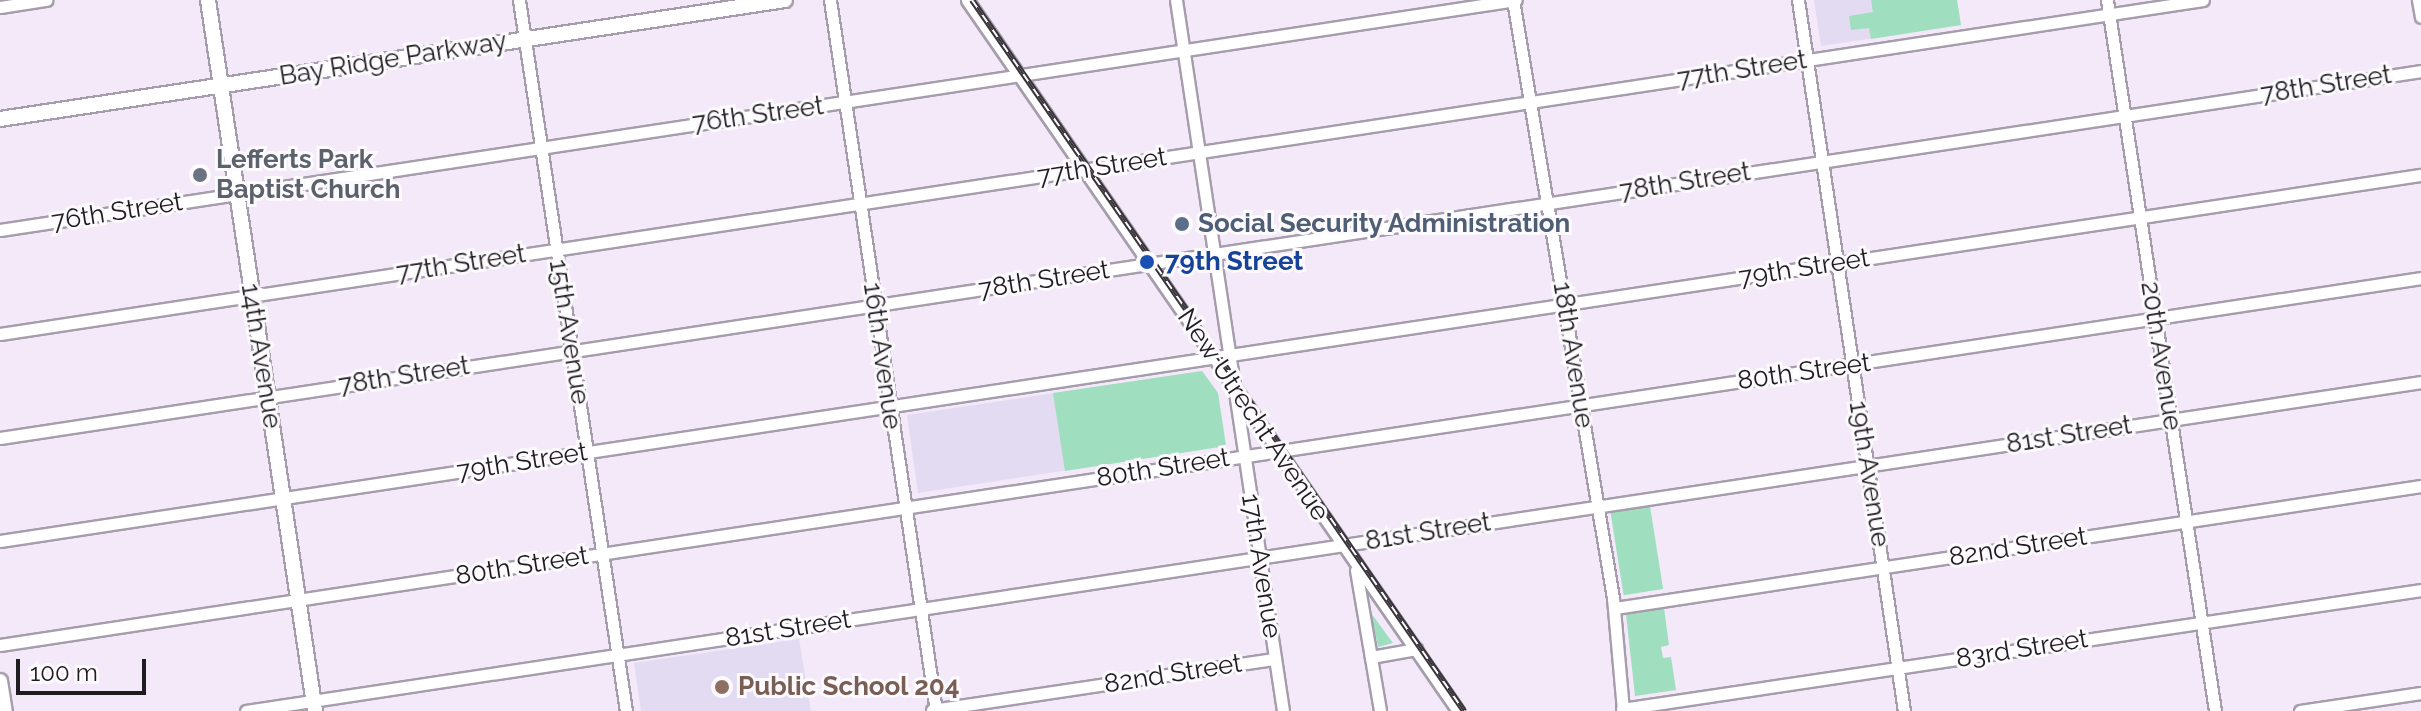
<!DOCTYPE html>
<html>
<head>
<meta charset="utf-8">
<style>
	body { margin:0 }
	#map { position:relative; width:2421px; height:711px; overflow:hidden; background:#f3e9f9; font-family:Raleway,sans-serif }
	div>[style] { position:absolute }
	.education>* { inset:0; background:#e3dbf1 }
	.green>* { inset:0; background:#9fdfbf; transform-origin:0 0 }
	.roads { filter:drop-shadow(2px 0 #a69dac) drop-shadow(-2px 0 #a69dac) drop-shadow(0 2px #a69dac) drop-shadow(0 -2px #a69dac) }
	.minor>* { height:11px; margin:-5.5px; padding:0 5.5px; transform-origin:5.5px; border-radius:5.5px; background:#fff }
	.major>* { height:14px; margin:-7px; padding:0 7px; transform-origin:7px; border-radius:7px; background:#fff }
	.rail>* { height:6px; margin-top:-3px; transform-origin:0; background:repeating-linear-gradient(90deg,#fcfafd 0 9px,#373339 0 18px); box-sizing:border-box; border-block:2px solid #373339 }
	.dots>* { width:22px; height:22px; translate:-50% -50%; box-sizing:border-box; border:4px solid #fcfafd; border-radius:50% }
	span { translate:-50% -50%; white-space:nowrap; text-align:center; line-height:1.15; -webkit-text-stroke:6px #fcfafd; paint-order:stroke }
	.street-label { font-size:26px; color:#1f1c21 }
	.worship-label { font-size:26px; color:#5b616d; font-weight:700 }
	.left { translate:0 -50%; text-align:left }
	.service-label { font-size:26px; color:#4e5e75; font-weight:700 }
	.transit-label { font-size:26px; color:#164399; font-weight:700 }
	.education-label { font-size:26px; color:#785e54; font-weight:700 }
	.scale { position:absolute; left:16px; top:659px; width:130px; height:36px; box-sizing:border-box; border:4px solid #1f1c21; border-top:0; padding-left:10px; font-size:24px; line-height:28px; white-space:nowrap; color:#1f1c21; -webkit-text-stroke:6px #fcfafd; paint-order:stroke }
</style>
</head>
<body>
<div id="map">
	<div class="education">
		<div style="clip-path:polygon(1814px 0,1957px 0,1961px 25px,1821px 46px)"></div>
		<div style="clip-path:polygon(1202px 371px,1218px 393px,1226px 446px,918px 493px,907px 415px)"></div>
		<div style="clip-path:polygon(799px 639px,811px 711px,641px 711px,634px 663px)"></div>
	</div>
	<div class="green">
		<div style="clip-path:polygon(1871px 0,1957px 0,1961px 25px,1871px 39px,1869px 28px,1851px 30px,1849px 16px,1873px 12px)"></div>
		<div style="clip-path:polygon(1202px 371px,1218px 393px,1226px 446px,1065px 471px,1053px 393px)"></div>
		<div style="left:1650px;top:506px;width:84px;height:40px;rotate:81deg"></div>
		<div style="clip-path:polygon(1664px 608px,1669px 645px,1661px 647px,1663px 658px,1671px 657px,1676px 690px,1635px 696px,1626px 614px)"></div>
		<div style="clip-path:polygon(1371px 613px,1393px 643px,1378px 647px)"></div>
	</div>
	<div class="roads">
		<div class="minor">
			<div style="left:519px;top:0;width:719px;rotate:81.44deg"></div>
			<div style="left:830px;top:0;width:719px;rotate:81.52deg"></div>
			<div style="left:967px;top:0;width:864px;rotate:55.37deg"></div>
			<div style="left:1176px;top:0;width:719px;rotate:81.44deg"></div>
			<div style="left:1513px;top:0;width:606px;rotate:80.51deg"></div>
			<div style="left:1613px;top:598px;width:113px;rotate:84.9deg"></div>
			<div style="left:1798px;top:0;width:719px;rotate:81.52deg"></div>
			<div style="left:2107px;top:0;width:719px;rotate:81.36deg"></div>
			<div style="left:2418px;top:0;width:17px;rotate:80deg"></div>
			<div style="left:0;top:7px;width:47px;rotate:-8.7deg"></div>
			<div style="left:0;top:230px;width:1533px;rotate:-8.63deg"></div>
			<div style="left:0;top:334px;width:2228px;rotate:-8.62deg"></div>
			<div style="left:0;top:438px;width:2449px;rotate:-8.62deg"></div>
			<div style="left:0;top:541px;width:2449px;rotate:-8.6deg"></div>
			<div style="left:1356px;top:570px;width:143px;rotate:80.3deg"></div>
			<div style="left:1615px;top:608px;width:815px;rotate:-8.61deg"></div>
			<div style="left:0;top:645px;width:2449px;rotate:-8.62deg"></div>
			<div style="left:1371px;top:657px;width:46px;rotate:-10.1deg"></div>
			<div style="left:1622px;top:709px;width:808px;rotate:-8.47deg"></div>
			<div style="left:932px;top:710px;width:347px;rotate:-8.5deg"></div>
			<div style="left:246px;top:711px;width:2200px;rotate:-8.6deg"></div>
			<div style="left:2300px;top:711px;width:122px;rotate:-8.5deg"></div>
		</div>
		<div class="major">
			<div style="left:208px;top:0;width:719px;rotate:81.44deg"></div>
			<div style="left:0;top:119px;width:794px;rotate:-8.62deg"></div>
			<div style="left:0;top:681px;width:30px;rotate:81deg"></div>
		</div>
	</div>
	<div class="rail">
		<div style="left:972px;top:0;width:865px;rotate:55.32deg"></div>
	</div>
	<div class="dots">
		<div style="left:200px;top:175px;background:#6b7280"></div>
		<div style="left:1182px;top:224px;background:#5c6f8a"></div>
		<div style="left:1147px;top:262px;background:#1a4fb4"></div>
		<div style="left:722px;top:687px;background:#8d6e63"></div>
	</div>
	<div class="street-label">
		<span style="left:393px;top:59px;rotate:-9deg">Bay Ridge Parkway</span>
		<span style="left:1742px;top:70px;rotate:-9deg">77th Street</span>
		<span style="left:2326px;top:85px;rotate:-9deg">78th Street</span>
		<span style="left:758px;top:115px;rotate:-8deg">76th Street</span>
		<span style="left:1102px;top:167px;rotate:-9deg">77th Street</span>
		<span style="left:1685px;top:182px;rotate:-9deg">78th Street</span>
		<span style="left:117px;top:212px;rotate:-9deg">76th Street</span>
		<span style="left:461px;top:264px;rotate:-9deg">77th Street</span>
		<span style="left:1804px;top:268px;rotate:-9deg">79th Street</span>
		<span style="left:1044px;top:280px;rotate:-9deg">78th Street</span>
		<span style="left:569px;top:332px;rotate:81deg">15th Avenue</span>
		<span style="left:1573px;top:355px;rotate:81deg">18th Avenue</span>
		<span style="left:261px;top:356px;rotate:81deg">14th Avenue</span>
		<span style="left:882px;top:356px;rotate:82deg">16th Avenue</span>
		<span style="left:2161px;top:356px;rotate:81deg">20th Avenue</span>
		<span style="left:1804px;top:372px;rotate:-8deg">80th Street</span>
		<span style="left:404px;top:376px;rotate:-9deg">78th Street</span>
		<span style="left:1253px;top:415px;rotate:56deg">New Utrecht Avenue</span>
		<span style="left:2069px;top:435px;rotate:-9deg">81st Street</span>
		<span style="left:522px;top:462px;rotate:-9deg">79th Street</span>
		<span style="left:1163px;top:468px;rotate:-9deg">80th Street</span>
		<span style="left:1869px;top:474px;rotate:81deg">19th Avenue</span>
		<span style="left:1428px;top:532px;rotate:-9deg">81st Street</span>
		<span style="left:2018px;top:547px;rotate:-9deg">82nd Street</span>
		<span style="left:522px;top:566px;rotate:-9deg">80th Street</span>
		<span style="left:1261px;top:566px;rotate:81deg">17th Avenue</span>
		<span style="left:788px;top:629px;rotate:-9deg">81st Street</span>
		<span style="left:2022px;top:649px;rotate:-9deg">83rd Street</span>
		<span style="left:1173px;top:674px;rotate:-9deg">82nd Street</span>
	</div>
	<div class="worship-label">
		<span class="left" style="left:216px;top:175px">Lefferts Park<br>Baptist Church</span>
	</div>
	<div class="service-label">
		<span class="left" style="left:1198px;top:224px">Social Security Administration</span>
	</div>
	<div class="transit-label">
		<span class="left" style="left:1165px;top:262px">79th Street</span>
	</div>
	<div class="education-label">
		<span class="left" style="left:738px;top:687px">Public School 204</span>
	</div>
	<div class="scale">100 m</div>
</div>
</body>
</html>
